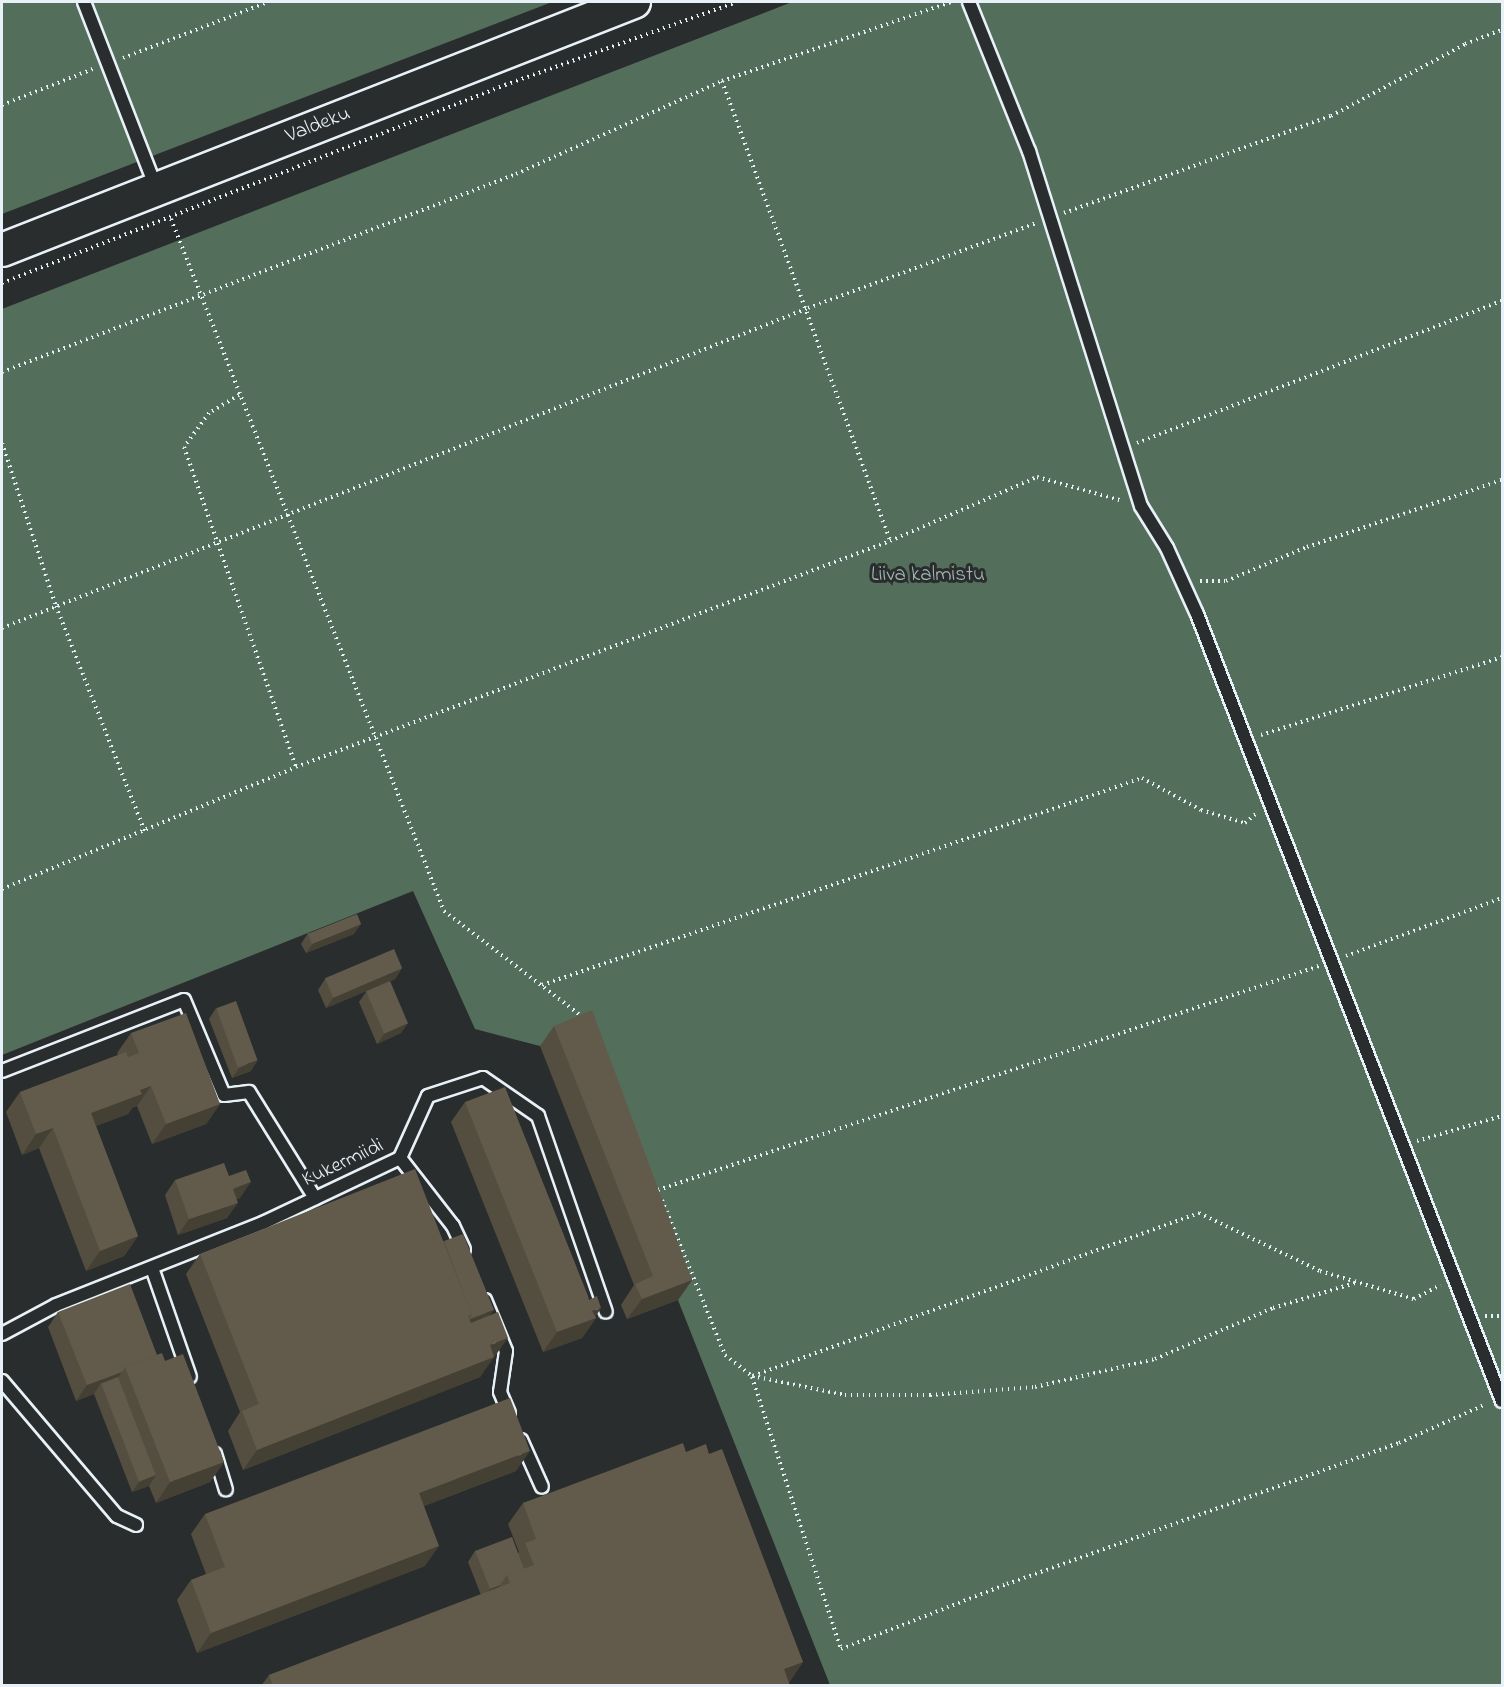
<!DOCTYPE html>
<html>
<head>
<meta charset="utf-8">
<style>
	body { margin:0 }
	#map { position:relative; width:1504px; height:1687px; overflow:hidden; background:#2a2d2e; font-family:"Indie Flower",sans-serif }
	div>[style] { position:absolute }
	.green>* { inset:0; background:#546e5c }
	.path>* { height:4px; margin-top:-2px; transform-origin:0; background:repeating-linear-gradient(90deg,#e8f1f8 0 1.5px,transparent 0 6px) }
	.roads { filter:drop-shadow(2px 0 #e8f1f8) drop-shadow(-2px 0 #e8f1f8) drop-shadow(0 2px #e8f1f8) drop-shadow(0 -2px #e8f1f8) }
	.lane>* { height:12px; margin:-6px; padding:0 6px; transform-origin:6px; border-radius:6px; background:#2a2d2e }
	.secondary>* { height:32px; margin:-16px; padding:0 16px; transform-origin:16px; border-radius:16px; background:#2a2d2e }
	.wall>* { inset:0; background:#544e40 }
	.shaded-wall>* { inset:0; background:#454034 }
	.building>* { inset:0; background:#625b4b; transform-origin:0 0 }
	span { translate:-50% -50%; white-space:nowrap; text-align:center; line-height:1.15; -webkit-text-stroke:6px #2a2d2e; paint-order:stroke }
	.street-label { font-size:21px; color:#e8f1f8 }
	.park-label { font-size:21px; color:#a5b6b2 }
	.frame { position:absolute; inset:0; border:3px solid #e8f1f8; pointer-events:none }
</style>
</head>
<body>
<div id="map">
	<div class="green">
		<div style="clip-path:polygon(2px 2px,552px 2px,2px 214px)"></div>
		<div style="clip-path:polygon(792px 2px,1502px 2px,1502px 1685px,830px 1685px,678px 1300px,578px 1030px,540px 1046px,475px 1029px,413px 891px,2px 1055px,2px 309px)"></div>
	</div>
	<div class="path">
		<div style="left:123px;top:58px;width:155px;rotate:-21.1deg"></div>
		<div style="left:722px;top:81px;width:490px;rotate:69.9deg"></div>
		<div style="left:2px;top:105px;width:98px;rotate:-21.6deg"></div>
		<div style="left:1064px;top:213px;width:284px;rotate:-20deg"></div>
		<div style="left:1331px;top:116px;width:152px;rotate:-28.2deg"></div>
		<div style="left:1465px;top:44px;width:40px;rotate:-21deg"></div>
		<div style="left:171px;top:219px;width:744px;rotate:68.47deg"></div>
		<div style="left:444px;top:911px;width:176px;rotate:37.4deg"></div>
		<div style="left:2px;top:283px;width:541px;rotate:-21.49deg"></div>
		<div style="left:505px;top:85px;width:246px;rotate:-19.7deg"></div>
		<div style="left:2px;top:372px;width:551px;rotate:-21.07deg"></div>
		<div style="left:516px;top:174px;width:226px;rotate:-24.3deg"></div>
		<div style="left:722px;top:81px;width:242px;rotate:-19deg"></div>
		<div style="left:239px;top:395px;width:35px;rotate:149deg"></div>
		<div style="left:209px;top:413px;width:42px;rotate:126.3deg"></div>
		<div style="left:184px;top:447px;width:338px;rotate:70.7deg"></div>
		<div style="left:2px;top:443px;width:172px;rotate:71.7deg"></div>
		<div style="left:56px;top:606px;width:243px;rotate:68.5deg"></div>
		<div style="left:1137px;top:443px;width:392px;rotate:-21.3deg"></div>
		<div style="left:1200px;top:581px;width:26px"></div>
		<div style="left:1226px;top:581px;width:88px;rotate:-22.8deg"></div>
		<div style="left:1307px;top:547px;width:206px;rotate:-19deg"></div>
		<div style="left:2px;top:628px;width:867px;rotate:-21.65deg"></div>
		<div style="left:808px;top:308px;width:244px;rotate:-20.4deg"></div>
		<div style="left:1261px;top:735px;width:253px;rotate:-17.9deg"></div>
		<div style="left:2px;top:889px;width:318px;rotate:-22.5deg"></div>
		<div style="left:296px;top:767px;width:636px;rotate:-20.83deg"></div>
		<div style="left:890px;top:541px;width:160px;rotate:-23.5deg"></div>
		<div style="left:1037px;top:477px;width:89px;rotate:15.6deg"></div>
		<div style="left:1346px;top:956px;width:166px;rotate:-20.4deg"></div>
		<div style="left:542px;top:985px;width:635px;rotate:-19.03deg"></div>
		<div style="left:1142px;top:778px;width:67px;rotate:28.5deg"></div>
		<div style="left:1201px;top:810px;width:46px;rotate:16.5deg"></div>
		<div style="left:1245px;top:823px;width:17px;rotate:-40deg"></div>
		<div style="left:1417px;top:1141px;width:89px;rotate:-16.4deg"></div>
		<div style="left:658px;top:1190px;width:698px;rotate:-18.72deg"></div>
		<div style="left:662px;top:1200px;width:167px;rotate:67.9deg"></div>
		<div style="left:725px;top:1355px;width:34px;rotate:38deg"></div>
		<div style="left:752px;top:1376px;width:95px;rotate:11.5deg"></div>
		<div style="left:845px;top:1395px;width:85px"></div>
		<div style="left:930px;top:1395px;width:105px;rotate:-4.4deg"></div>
		<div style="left:1035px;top:1387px;width:123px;rotate:-13.1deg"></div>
		<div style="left:1155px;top:1359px;width:129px;rotate:-23.4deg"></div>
		<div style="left:1273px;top:1308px;width:89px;rotate:-17deg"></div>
		<div style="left:1485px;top:1316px;width:17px"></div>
		<div style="left:753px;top:1376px;width:475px;rotate:-20.1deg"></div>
		<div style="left:1199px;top:1213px;width:134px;rotate:25.6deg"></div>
		<div style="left:1320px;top:1271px;width:98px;rotate:16.6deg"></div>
		<div style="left:1414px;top:1299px;width:30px;rotate:-28deg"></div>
		<div style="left:752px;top:1377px;width:286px;rotate:71.9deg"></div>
		<div style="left:841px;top:1649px;width:178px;rotate:-21.4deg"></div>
		<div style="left:1007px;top:1584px;width:417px;rotate:-19.8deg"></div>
		<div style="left:1399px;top:1443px;width:95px;rotate:-24.1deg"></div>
	</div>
	<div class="roads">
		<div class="lane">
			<div style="left:84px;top:2px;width:199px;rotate:68.8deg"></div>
			<div style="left:969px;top:2px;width:161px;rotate:68.1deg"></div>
			<div style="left:1029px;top:151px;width:372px;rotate:72.5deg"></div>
			<div style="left:1141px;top:506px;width:49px;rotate:58.2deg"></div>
			<div style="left:1167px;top:548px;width:72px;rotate:65.6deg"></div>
			<div style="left:1197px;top:614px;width:844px;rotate:68.82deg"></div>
			<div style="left:2px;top:1071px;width:195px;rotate:-21.3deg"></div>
			<div style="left:184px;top:1000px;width:103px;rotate:67.2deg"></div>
			<div style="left:224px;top:1095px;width:25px;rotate:-7deg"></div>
			<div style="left:249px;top:1092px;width:125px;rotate:58.1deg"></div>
			<div style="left:400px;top:1158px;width:86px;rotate:52.1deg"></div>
			<div style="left:453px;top:1226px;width:26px;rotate:65deg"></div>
			<div style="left:152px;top:1268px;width:115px;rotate:70.8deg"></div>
			<div style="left:485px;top:1300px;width:55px;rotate:67.6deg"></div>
			<div style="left:506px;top:1351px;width:41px;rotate:98.3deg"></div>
			<div style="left:500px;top:1392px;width:23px;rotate:67deg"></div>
			<div style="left:2px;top:1334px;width:61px;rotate:-28.2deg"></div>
			<div style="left:56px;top:1305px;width:223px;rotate:-21.6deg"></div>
			<div style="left:263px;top:1223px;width:152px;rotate:-25.4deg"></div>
			<div style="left:400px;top:1158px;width:68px;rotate:-65.7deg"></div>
			<div style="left:428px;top:1096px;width:58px;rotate:-18.1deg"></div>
			<div style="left:483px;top:1078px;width:67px;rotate:34.6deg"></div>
			<div style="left:538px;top:1116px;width:207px;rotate:70.9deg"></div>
			<div style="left:2px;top:1381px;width:177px;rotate:49.6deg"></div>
			<div style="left:117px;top:1516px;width:21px;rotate:25deg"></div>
			<div style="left:521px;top:1440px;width:51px;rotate:65.9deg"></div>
			<div style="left:215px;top:1454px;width:37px;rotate:73deg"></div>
		</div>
		<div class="secondary">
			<div style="left:2px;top:250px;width:679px;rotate:-21.43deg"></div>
		</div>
	</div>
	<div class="wall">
		<div style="clip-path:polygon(308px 933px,354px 934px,306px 953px,301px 944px)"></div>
		<div style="clip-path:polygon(402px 968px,395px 979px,326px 1008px,318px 990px,325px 979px)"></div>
		<div style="clip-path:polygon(366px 992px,408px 1023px,401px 1033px,377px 1044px,359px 1002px)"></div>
		<div style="clip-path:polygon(216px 1008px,251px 1071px,232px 1078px,209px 1019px)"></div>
		<div style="clip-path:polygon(554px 1026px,692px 1280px,678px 1300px,627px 1319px,621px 1305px,634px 1285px,540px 1046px)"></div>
		<div style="clip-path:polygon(131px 1033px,220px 1104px,206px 1124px,152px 1144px,137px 1106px,132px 1108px,128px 1114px,96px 1126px,138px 1236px,124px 1256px,86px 1271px,39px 1148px,22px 1155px,6px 1112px,20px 1092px,118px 1055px,117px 1053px)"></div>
		<div style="clip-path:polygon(465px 1102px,596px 1318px,582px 1338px,543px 1352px,451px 1122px)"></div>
		<div style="clip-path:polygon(229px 1176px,240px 1198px,237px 1199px,227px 1218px,178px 1235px,165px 1195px,175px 1180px)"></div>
		<div style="clip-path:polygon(444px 1241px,489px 1316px,494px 1358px,492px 1359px,480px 1377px,243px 1470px,228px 1431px,240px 1412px,186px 1274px,200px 1254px)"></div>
		<div style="clip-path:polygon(58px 1312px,157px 1355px,165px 1361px,224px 1462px,210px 1482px,156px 1503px,149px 1486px,132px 1492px,94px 1394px,76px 1401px,48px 1327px)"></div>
		<div style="clip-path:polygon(686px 1452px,709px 1454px,803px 1662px,789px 1682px,790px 1686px,261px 1686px,269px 1675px,481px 1595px,468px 1562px,475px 1551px,518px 1553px,519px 1552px,508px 1524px,523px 1503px)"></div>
		<div style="clip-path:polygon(516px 1471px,424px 1506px,425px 1566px,197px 1653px,177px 1600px,191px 1580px,206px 1574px,191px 1534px,205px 1514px)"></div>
	</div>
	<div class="shaded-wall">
		<div style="clip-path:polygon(361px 924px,354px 934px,306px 953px,313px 943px)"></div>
		<div style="clip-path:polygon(402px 968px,395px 979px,326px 1008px,333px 998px)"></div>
		<div style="clip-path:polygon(408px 1023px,401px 1033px,377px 1044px,384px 1034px)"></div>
		<div style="clip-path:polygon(258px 1060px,251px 1071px,232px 1078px,239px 1068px)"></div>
		<div style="clip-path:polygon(151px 1086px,137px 1106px,132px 1108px,128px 1114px,77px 1133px,91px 1113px,140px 1090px)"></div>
		<div style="clip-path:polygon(220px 1104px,206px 1124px,152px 1144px,166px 1124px)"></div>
		<div style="clip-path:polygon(53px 1128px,39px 1148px,22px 1155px,36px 1134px)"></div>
		<div style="clip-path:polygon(251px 1182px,240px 1198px,222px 1204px,233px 1189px)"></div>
		<div style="clip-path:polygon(238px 1203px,227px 1218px,178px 1235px,189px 1219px)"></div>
		<div style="clip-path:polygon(138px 1236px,124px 1256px,86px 1271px,100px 1251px)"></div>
		<div style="clip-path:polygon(692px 1280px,678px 1300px,627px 1319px,642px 1299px)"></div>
		<div style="clip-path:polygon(601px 1308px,594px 1319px,596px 1318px,582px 1338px,543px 1352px,557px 1332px,592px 1311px)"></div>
		<div style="clip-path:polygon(494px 1310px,483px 1325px,458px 1335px,469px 1320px)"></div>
		<div style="clip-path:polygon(508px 1338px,480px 1377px,243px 1470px,257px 1450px,490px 1345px)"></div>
		<div style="clip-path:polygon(122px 1372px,111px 1387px,101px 1383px,94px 1394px,76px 1401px,87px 1385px)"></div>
		<div style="clip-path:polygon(530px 1451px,516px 1471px,405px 1513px,419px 1493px)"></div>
		<div style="clip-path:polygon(224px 1462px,210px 1482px,156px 1503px,170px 1482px)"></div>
		<div style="clip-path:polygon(156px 1475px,149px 1486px,132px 1492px,139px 1482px)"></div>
		<div style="clip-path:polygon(439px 1546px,425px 1566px,197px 1653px,211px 1633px)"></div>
		<div style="clip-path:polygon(500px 1585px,493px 1595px,483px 1599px,490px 1589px)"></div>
		<div style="clip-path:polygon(803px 1662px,789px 1683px,784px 1669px)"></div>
	</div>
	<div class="building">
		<div style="left:357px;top:914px;width:11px;height:53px;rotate:68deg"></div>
		<div style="left:394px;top:949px;width:21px;height:75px;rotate:67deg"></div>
		<div style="left:390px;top:981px;width:46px;height:26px;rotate:67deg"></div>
		<div style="left:236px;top:1001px;width:63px;height:21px;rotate:70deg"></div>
		<div style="clip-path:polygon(592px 1010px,692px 1280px,642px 1299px,635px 1284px,653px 1276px,554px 1026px)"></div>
		<div style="clip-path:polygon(186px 1013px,220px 1104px,166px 1124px,151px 1086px,140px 1090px,142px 1094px,91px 1113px,138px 1236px,100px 1251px,53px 1128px,36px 1134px,20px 1092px,126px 1052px,128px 1057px,139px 1053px,131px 1033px)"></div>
		<div style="clip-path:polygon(505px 1087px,588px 1296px,589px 1300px,597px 1296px,601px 1308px,592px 1311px,596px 1318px,557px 1332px,465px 1102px)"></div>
		<div style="clip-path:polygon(224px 1163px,229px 1176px,246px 1170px,251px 1182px,233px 1189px,238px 1203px,189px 1219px,175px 1180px)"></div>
		<div style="clip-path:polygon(415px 1169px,472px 1315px,468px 1316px,471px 1323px,498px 1312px,508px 1338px,490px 1345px,494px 1357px,257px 1450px,242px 1411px,259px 1404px,200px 1254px)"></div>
		<div style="clip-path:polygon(463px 1234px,494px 1310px,469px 1319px,472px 1315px,444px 1241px)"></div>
		<div style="clip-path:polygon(130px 1284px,157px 1355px,125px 1367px,122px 1372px,87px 1385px,58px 1312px)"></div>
		<div style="clip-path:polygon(162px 1353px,165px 1361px,183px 1354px,224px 1462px,170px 1482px,125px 1367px)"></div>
		<div style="left:118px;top:1377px;width:105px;height:18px;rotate:69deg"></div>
		<div style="clip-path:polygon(510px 1398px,530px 1451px,419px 1493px,439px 1546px,211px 1633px,191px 1580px,225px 1567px,205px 1514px)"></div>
		<div style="clip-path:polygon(683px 1443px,686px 1452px,706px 1444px,709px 1454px,722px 1449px,803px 1662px,784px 1669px,790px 1686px,273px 1686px,269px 1675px,510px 1583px,507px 1575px,534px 1565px,525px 1543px,536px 1539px,523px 1503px)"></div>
		<div style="clip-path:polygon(512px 1537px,524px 1569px,507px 1575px,500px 1585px,490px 1589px,475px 1551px)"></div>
	</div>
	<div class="street-label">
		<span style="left:318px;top:125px;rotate:-21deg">Valdeku</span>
		<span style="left:343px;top:1163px;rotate:-25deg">Kukermiidi</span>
	</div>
	<div class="park-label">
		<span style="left:928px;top:575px">Liiva kalmistu</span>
	</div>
	<div class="frame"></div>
</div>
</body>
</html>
